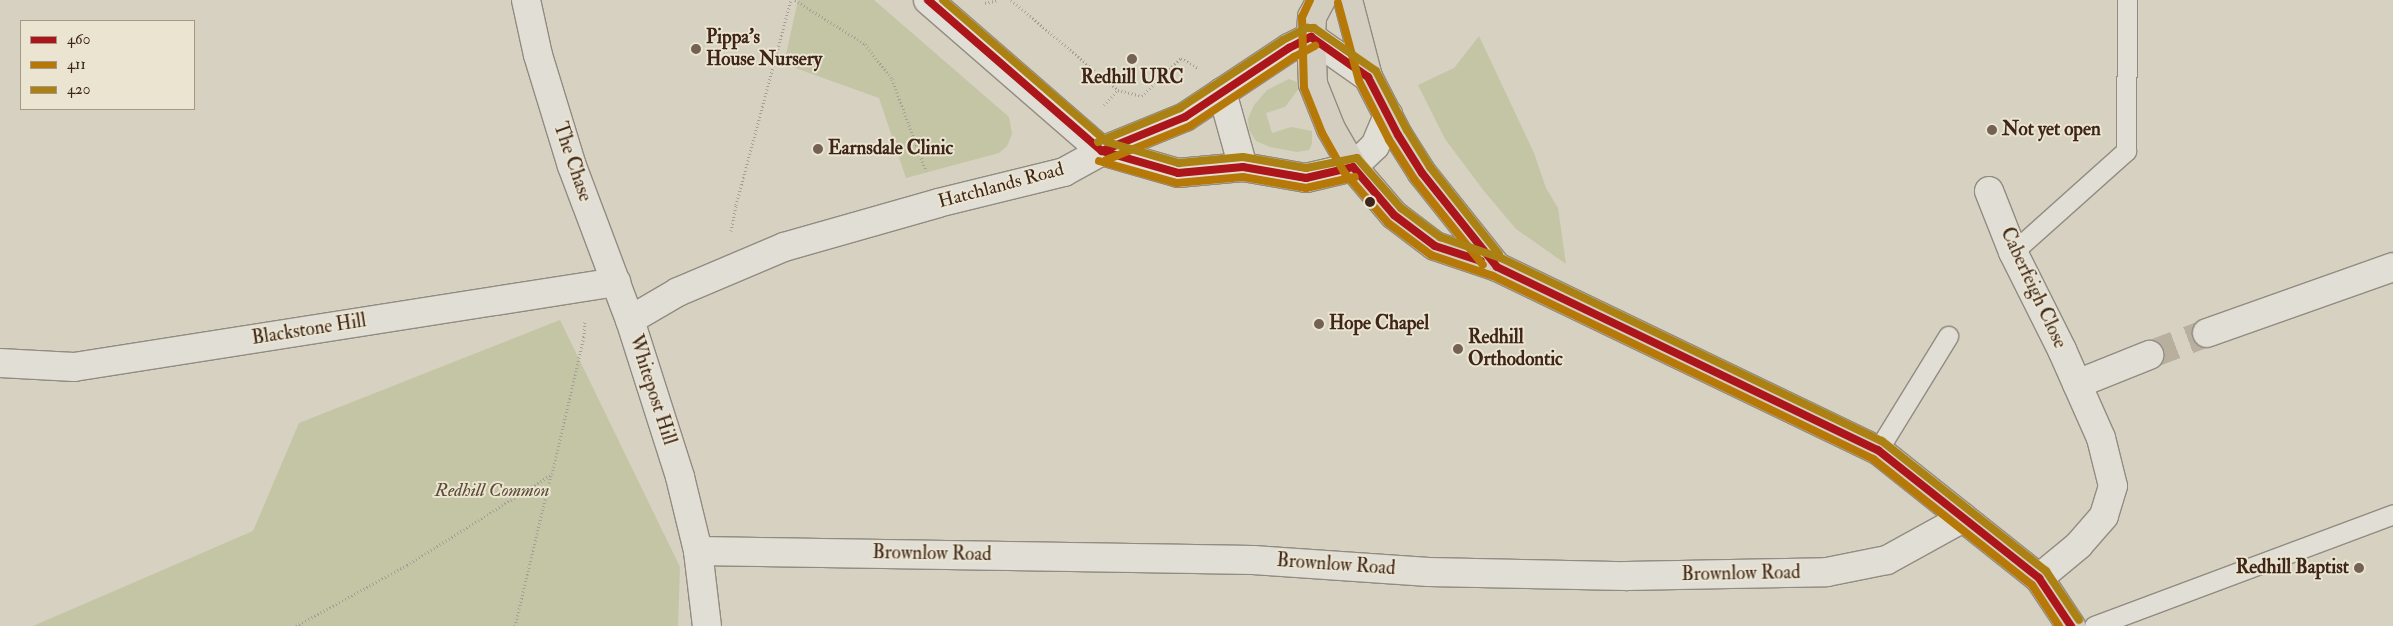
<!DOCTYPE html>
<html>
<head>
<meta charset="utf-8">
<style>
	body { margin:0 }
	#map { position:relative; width:2393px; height:626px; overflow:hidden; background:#d6d1c1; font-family:"IM FELL Double Pica",serif }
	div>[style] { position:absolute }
	.green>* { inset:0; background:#c4c5a4 }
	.minor-tunnel>* { height:28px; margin-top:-14px; transform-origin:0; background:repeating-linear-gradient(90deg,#b8af9f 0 28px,transparent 0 42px) }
	.path>* { height:3px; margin-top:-1.5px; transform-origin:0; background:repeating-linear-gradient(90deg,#a4a098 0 1px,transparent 0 3.5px) }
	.roads { filter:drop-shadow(1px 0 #928b81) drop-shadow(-1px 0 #928b81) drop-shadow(0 1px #928b81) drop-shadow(0 -1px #928b81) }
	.service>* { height:19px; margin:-9.5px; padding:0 9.5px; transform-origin:9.5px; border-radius:9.5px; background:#e0ded5 }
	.minor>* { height:28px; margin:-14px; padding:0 14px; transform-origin:14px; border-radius:14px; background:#e0ded5 }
	.tertiary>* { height:28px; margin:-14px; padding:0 14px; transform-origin:14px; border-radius:14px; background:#e0ded5 }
	.secondary>* { height:28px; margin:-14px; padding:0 14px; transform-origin:14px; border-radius:14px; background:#e0ded5 }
	.primary>* { height:28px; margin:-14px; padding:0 14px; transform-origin:14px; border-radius:14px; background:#d4cec1 }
	.bus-1>* { height:8px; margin:-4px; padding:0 4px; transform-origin:4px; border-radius:4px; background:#ac151a }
	.bus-2>* { height:8px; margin:-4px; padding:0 4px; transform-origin:4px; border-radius:4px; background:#b67908 }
	.bus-3>* { height:8px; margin:-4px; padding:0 4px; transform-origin:4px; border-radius:4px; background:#ac8113 }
	.dots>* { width:14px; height:14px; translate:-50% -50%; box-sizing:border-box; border:2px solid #eae4d1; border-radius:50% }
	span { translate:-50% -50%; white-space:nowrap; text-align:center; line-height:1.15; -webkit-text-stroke:4px #eae4d1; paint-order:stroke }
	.poi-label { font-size:19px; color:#3e2518; font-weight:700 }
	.left { translate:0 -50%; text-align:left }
	.right { translate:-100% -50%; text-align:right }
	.street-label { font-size:19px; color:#3e2518 }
	.park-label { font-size:19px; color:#5c4b35; font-style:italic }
	.legend { position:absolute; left:20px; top:20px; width:175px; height:90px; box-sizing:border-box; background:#eae4d1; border:1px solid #a59887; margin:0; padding:6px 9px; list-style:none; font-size:15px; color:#3e2518 }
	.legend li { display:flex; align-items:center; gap:10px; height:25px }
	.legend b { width:25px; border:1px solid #a59887 }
</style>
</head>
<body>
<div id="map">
	<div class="green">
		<div style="clip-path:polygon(798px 0,874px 0,1009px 117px,1012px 134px,1007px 146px,999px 153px,906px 178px,879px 98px,784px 64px)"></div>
		<div style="clip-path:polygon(1479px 36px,1534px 153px,1546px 188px,1558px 208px,1566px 264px,1516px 229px,1484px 191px,1445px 139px,1418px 85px,1454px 68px)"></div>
		<div style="clip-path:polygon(1289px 79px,1297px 82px,1300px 87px,1285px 107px,1266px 113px,1272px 133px,1291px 127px,1312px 131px,1312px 144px,1309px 150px,1297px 152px,1270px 147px,1256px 141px,1249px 130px,1248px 119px,1254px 105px,1267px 90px)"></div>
		<div style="clip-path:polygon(560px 320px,680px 567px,678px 626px,33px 626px,253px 531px,299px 423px)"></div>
	</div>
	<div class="minor-tunnel">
		<div style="left:2149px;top:355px;width:62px;rotate:-20.8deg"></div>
	</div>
	<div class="path">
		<div style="left:795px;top:0;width:83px;rotate:32.2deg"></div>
		<div style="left:865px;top:44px;width:44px;rotate:52.4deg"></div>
		<div style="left:892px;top:79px;width:98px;rotate:69.7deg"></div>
		<div style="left:1011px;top:0;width:140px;rotate:40.1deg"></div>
		<div style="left:1118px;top:90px;width:25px;rotate:14deg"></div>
		<div style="left:1142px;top:96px;width:54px;rotate:-44.3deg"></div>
		<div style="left:1181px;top:58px;width:20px;rotate:30deg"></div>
		<div style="left:985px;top:3px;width:14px;rotate:-12deg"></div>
		<div style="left:1104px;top:105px;width:21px;rotate:-47deg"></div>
		<div style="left:731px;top:231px;width:26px;rotate:-79deg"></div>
		<div style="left:736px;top:205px;width:212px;rotate:-75deg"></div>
		<div style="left:296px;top:626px;width:127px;rotate:-28.8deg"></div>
		<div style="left:407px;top:565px;width:171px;rotate:-32.1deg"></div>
		<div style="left:552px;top:474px;width:141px;rotate:-76.9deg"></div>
		<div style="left:584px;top:337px;width:17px;rotate:-87deg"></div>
		<div style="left:515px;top:626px;width:155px;rotate:-76.6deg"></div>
	</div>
	<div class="roads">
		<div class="service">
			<div style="left:2013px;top:252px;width:152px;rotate:-41.8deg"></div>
			<div style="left:2126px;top:151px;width:151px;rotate:-89.6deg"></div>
			<div style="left:1878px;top:450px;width:134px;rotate:-58.4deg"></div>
			<div style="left:2094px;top:626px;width:319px;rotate:-20.5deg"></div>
		</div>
		<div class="minor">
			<div style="left:1989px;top:191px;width:66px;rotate:68.5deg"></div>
			<div style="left:2013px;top:252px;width:110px;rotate:63.4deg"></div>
			<div style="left:2062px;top:350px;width:96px;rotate:66.1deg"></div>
			<div style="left:2101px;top:438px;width:49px;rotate:76deg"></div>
			<div style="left:2113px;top:486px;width:31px;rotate:107deg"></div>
			<div style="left:2104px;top:516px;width:38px;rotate:131deg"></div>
			<div style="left:2079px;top:545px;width:52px;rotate:140.5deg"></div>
			<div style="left:2207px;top:333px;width:197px;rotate:-19.5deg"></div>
			<div style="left:0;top:363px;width:74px;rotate:3.1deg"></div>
			<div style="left:74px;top:367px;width:549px;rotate:-8.91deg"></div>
			<div style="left:2077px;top:384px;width:78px;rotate:-21.9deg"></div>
			<div style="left:698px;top:551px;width:555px;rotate:0.93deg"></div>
			<div style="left:1253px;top:560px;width:176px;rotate:3.9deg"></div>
			<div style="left:1429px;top:572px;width:197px;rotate:1.2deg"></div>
			<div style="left:1626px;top:576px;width:201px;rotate:-1.1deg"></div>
			<div style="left:1827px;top:572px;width:61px;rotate:-11.3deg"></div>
			<div style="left:1887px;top:560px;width:87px;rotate:-28.9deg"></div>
		</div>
		<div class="tertiary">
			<div style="left:526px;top:0;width:56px;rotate:77.7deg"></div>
			<div style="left:538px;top:55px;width:116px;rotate:73deg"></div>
			<div style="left:572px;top:166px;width:165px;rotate:69.4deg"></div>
			<div style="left:630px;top:320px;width:165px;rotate:72.3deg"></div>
			<div style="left:680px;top:477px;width:76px;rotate:76.3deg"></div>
			<div style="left:698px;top:551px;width:76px;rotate:83.2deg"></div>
			<div style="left:630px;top:320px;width:56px;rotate:-30.3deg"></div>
			<div style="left:678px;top:292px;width:115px;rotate:-23deg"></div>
			<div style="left:784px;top:247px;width:160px;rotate:-15.9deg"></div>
			<div style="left:938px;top:203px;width:130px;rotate:-13.8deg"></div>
			<div style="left:1064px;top:172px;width:43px;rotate:-28.9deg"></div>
		</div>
		<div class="secondary">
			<div style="left:928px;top:0;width:230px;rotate:41deg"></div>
			<div style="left:1102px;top:151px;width:79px;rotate:16.1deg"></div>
			<div style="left:1178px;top:173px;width:65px;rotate:-5.3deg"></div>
			<div style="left:1243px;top:167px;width:64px;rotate:9.9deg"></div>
			<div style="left:1306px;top:178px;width:48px;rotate:-13.2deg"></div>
			<div style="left:1353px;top:167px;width:30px;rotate:-44deg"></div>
			<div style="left:1375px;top:146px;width:34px;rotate:-67deg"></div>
			<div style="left:1222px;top:92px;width:78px;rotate:74.4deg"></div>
			<div style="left:1102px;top:151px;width:90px;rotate:-22.3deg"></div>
			<div style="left:1185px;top:117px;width:125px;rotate:-33.6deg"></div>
			<div style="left:1289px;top:48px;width:25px;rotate:-27deg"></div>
			<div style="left:1311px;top:37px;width:70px;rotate:35.1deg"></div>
		</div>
		<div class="primary">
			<div style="left:1321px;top:0;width:19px;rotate:118deg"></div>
			<div style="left:1312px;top:17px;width:20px;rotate:93deg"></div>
			<div style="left:1311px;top:37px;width:47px;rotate:87.6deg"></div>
			<div style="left:1313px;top:84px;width:48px;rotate:68.2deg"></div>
			<div style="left:1331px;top:129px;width:44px;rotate:59.9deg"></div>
			<div style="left:1353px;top:167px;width:63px;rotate:49.5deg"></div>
			<div style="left:1394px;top:215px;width:51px;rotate:37.1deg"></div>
			<div style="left:1435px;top:246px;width:65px;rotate:18.7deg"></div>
			<div style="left:1497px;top:267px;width:423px;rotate:25.7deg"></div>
			<div style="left:1878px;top:450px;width:206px;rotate:38.5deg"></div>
			<div style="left:2039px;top:578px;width:58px;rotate:56.3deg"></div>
			<div style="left:1348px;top:0;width:80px;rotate:75.4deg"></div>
			<div style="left:1368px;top:77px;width:65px;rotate:62.7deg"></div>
			<div style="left:1398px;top:135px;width:45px;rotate:57.7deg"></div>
			<div style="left:1422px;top:173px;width:120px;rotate:51.4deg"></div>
		</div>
	</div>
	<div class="bus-1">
		<div style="left:928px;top:0;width:230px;rotate:41deg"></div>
		<div style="left:1102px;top:151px;width:79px;rotate:16.1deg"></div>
		<div style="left:1178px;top:173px;width:65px;rotate:-5.3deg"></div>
		<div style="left:1243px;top:167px;width:64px;rotate:9.9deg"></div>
		<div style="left:1306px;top:178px;width:48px;rotate:-13.2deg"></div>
		<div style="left:1311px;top:37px;width:70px;rotate:35.1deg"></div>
		<div style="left:1368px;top:77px;width:65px;rotate:62.7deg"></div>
		<div style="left:1398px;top:135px;width:45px;rotate:57.7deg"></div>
		<div style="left:1422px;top:173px;width:120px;rotate:51.4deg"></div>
		<div style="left:1497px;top:267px;width:423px;rotate:25.7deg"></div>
		<div style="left:1878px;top:450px;width:206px;rotate:38.5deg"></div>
		<div style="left:2039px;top:578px;width:58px;rotate:56.3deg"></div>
		<div style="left:1102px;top:151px;width:90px;rotate:-22.3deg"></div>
		<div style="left:1185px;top:117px;width:125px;rotate:-33.6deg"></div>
		<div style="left:1289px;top:48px;width:25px;rotate:-27deg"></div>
		<div style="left:1353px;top:167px;width:63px;rotate:49.5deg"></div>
		<div style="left:1394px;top:215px;width:51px;rotate:37.1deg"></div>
		<div style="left:1435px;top:246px;width:48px;rotate:18.1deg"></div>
	</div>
	<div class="bus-2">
		<div style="left:1310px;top:0;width:19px;rotate:115deg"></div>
		<div style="left:1302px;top:17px;width:71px;rotate:88.4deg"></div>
		<div style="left:1304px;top:88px;width:48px;rotate:68.2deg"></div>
		<div style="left:1322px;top:133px;width:45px;rotate:60.6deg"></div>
		<div style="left:1344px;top:172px;width:67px;rotate:49.2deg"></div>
		<div style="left:1388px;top:223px;width:54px;rotate:36.7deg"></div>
		<div style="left:1431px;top:255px;width:65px;rotate:18.7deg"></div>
		<div style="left:1493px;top:276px;width:422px;rotate:25.7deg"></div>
		<div style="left:1873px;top:459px;width:203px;rotate:38.4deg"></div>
		<div style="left:2032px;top:585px;width:49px;rotate:56.6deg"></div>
		<div style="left:1338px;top:3px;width:81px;rotate:74.9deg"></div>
		<div style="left:1359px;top:81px;width:66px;rotate:63deg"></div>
		<div style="left:1389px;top:140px;width:46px;rotate:57.3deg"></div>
		<div style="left:1414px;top:179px;width:110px;rotate:51.3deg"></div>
		<div style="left:1106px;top:160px;width:91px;rotate:-22deg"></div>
		<div style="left:1190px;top:126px;width:125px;rotate:-33.6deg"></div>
		<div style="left:1294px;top:57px;width:24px;rotate:-28deg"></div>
		<div style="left:1099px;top:161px;width:81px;rotate:15.8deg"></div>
		<div style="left:1177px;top:183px;width:66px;rotate:-5.2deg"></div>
		<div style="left:1243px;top:177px;width:64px;rotate:9.9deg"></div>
		<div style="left:1306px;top:188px;width:50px;rotate:-12.7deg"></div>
	</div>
	<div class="bus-3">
		<div style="left:943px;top:0;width:217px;rotate:40.9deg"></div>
		<div style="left:1107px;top:142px;width:75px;rotate:16.3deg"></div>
		<div style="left:1179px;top:163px;width:64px;rotate:-5.4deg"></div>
		<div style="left:1243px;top:157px;width:64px;rotate:9.9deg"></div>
		<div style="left:1306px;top:168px;width:52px;rotate:-11.1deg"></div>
		<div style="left:1357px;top:158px;width:67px;rotate:48.7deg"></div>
		<div style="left:1401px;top:208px;width:49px;rotate:36.6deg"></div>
		<div style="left:1440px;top:237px;width:65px;rotate:19deg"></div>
		<div style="left:1501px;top:258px;width:423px;rotate:25.7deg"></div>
		<div style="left:1882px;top:441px;width:209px;rotate:38.4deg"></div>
		<div style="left:2046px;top:571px;width:59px;rotate:56deg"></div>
		<div style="left:1098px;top:142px;width:89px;rotate:-22.5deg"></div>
		<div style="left:1180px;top:108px;width:123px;rotate:-33.4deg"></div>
		<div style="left:1283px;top:40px;width:27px;rotate:-27deg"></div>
		<div style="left:1307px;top:28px;width:7px"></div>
		<div style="left:1314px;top:28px;width:75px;rotate:34.7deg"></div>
		<div style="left:1376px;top:71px;width:67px;rotate:62.3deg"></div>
		<div style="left:1407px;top:130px;width:44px;rotate:58.1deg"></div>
		<div style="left:1430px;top:167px;width:111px;rotate:51.6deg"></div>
	</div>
	<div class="dots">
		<div style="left:696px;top:49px;background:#736153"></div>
		<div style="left:1132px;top:59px;background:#736153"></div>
		<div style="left:1992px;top:130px;background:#736153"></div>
		<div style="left:818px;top:149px;background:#736153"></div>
		<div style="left:1370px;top:202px;background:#3e2518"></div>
		<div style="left:1319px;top:324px;background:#736153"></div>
		<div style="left:1458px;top:349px;background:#736153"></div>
		<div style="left:2359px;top:568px;background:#736153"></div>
	</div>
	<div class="poi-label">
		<span class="left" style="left:706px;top:49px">Pippa's<br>House Nursery</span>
		<span style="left:1132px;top:78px">Redhill URC</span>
		<span class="left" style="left:2002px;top:130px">Not yet open</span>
		<span class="left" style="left:828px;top:149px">Earnsdale Clinic</span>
		<span class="left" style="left:1329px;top:324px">Hope Chapel</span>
		<span class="left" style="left:1468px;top:349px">Redhill<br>Orthodontic</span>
		<span class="right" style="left:2349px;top:568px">Redhill Baptist</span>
	</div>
	<div class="street-label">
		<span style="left:572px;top:162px;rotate:71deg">The Chase</span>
		<span style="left:1001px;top:186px;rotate:-15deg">Hatchlands Road</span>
		<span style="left:2033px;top:288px;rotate:65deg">Caberfeigh Close</span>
		<span style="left:309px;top:330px;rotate:-9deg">Blackstone Hill</span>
		<span style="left:652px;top:390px;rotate:72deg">Whitepost Hill</span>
		<span style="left:932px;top:554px;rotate:1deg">Brownlow Road</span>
		<span style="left:1336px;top:565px;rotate:4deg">Brownlow Road</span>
		<span style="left:1741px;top:574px;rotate:-1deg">Brownlow Road</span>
	</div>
	<div class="park-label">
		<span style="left:492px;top:491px">Redhill Common</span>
	</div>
	<ul class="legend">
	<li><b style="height:6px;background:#ac151a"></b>460</li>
	<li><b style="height:6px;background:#b67908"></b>411</li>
	<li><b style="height:6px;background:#ac8113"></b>420</li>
	</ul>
</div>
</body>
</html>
